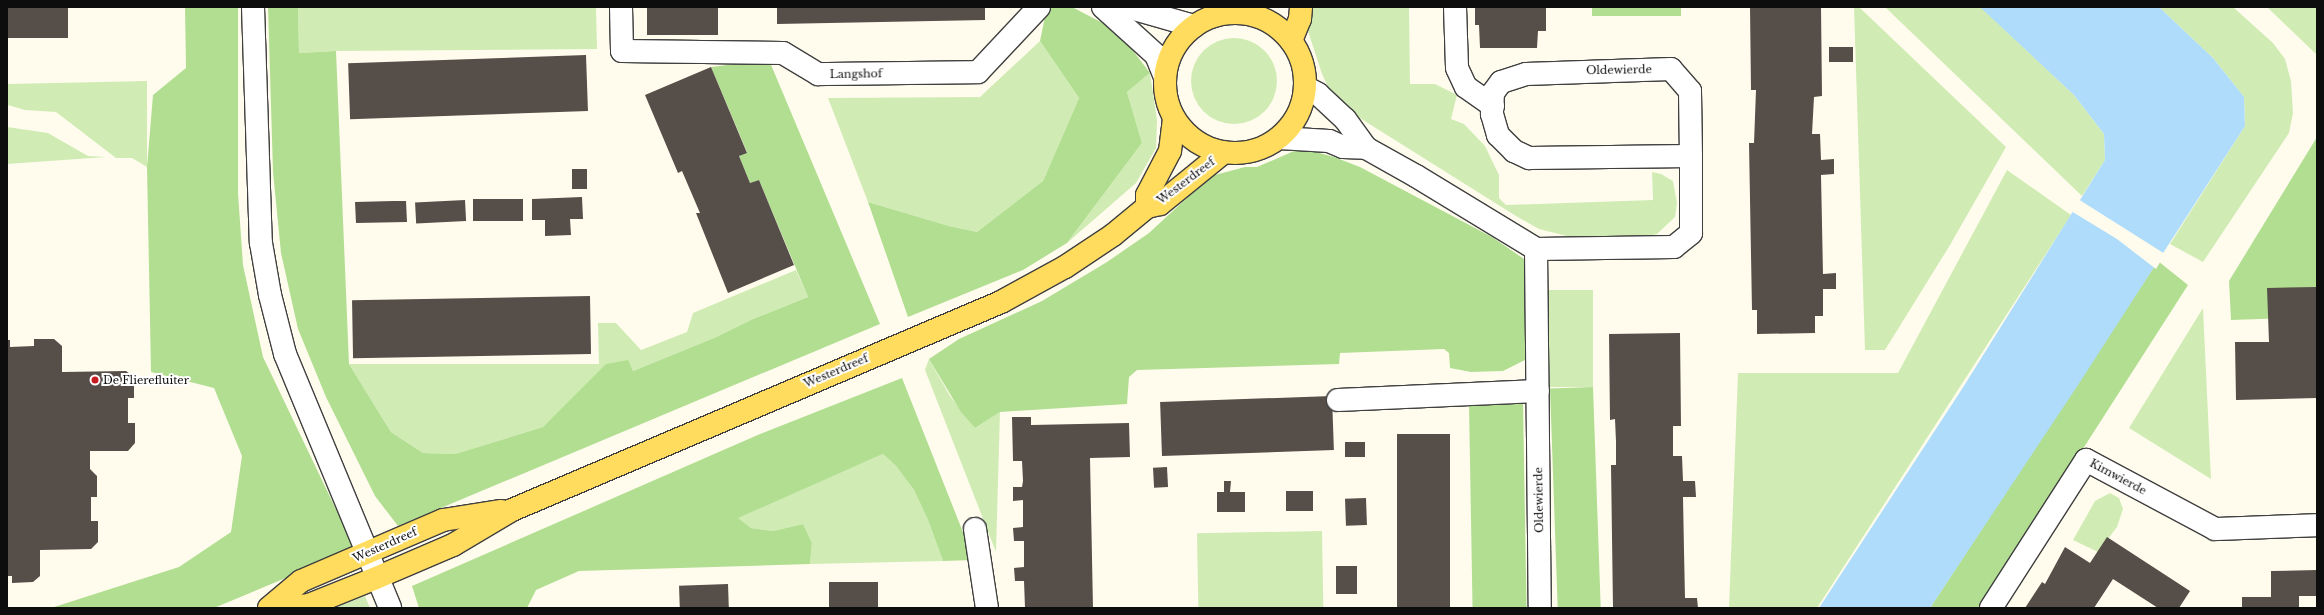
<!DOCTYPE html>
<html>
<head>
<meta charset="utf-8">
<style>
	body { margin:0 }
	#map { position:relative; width:2324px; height:615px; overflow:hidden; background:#fffced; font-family:"Libre Baskerville",serif }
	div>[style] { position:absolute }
	.green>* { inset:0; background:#d0ecb4; transform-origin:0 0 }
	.round { border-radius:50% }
	.forest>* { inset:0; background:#b2de92; transform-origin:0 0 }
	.water>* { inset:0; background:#aedcfa }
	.pier>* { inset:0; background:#fffced }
	.building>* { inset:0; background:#564e49; transform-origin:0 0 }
	.roads { filter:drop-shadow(1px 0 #404040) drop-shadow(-1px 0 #404040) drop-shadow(0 1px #404040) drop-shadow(0 -1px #404040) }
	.minor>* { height:22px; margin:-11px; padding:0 11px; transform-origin:11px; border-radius:11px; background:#fff }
	.major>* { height:22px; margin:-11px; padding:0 11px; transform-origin:11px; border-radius:11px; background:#ffdc5d }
	.major>.ring { margin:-11px; padding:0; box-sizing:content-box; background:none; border:22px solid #ffdc5d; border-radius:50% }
	.dots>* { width:11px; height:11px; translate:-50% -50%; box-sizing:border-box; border:2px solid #fff; border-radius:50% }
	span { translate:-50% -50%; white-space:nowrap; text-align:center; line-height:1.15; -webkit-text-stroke:4px #fff; paint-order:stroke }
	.street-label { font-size:11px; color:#0d0d0d }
	.poi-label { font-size:11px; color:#0d0d0d }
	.left { translate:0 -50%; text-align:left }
	.frame { position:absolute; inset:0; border:8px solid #0d0d0d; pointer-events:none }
</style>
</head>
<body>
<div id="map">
	<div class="green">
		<div style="clip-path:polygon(298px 7px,596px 7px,597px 49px,336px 51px,299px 53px)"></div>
		<div style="clip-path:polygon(1308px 7px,1409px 7px,1410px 84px,1435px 84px,1457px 95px,1451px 119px,1464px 124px,1485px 146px,1499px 175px,1499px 198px,1506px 205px,1653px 200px,1652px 172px,1661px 174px,1673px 181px,1677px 203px,1675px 217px,1657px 234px,1648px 236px,1567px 236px,1539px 229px,1516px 216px,1355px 115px,1334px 99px,1322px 74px,1306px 25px)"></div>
		<div style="clip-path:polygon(1854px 7px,1859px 7px,2006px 147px,1950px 245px,1885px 350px,1865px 350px)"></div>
		<div style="clip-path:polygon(1885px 7px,1981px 7px,2074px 95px,2104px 134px,2105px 160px,2082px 196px)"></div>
		<div style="clip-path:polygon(2159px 7px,2233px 7px,2273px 43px,2285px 59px,2291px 81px,2293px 113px,2289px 133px,2203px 262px,2170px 244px,2245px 126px,2244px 97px,2213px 58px)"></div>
		<div style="clip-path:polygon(2267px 7px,2317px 7px,2317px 55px)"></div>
		<div class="round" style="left:1191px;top:38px;width:86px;height:86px"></div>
		<div style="clip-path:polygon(1040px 41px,1079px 98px,1043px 181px,977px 232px,949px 226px,868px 202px,828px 98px,980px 97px)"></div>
		<div style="clip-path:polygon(1150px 73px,1157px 120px,1156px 148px,1136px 183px,1067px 243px,1142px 143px,1127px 92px)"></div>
		<div style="clip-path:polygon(147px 81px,147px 167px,132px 158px,116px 158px,56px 112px,25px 110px,8px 105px,7px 102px,7px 84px)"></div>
		<div style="clip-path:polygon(7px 127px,48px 133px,88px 156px,106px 157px,7px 164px)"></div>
		<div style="clip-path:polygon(2007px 170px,2071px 215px,1817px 608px,1729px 608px,1738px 373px,1898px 373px)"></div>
		<div style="clip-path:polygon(796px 270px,808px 297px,753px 319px,714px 338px,633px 371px,568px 404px,543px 427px,455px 454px,423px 453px,391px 432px,349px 364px,599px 364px,598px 323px,616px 323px,641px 350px,687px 332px,693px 313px)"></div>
		<div style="left:1593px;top:290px;width:97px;height:48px;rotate:90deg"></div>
		<div style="clip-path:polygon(2203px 308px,2211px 479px,2129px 428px)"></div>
		<div style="clip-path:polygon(929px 359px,950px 396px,975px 428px,1000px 412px,996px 552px,925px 370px)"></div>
		<div style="clip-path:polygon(883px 454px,896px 466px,914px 490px,928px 520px,943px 561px,810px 564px,812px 543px,803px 524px,773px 531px,751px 528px,737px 518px)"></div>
		<div style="clip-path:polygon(2110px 493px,2119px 498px,2123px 509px,2117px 527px,2098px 552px,2073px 540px,2095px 501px)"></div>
		<div style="left:1322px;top:531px;width:77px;height:125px;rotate:89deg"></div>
		<div style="clip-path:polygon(365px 596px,370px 608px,334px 608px)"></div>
	</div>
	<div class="forest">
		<div style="clip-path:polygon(185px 7px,238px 7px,238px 193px,243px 265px,263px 357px,355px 549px,214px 608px,51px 608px,179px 567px,231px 532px,242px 456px,214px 388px,151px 372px,147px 167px,153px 95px,186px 68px)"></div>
		<div style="clip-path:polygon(268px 7px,298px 7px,299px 53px,336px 51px,349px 364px,391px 432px,423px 453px,455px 454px,543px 427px,606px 364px,628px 360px,633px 371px,714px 338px,753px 319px,808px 297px,759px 180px,750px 183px,739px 156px,747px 152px,711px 67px,769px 60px,880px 324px,398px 526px,375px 496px,326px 397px,298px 329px,281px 253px,273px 172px)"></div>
		<div style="clip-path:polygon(1047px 7px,1072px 7px,1118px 31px,1150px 73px,1127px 92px,1142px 143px,1067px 243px,1023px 270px,908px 317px,868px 202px,949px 226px,977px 232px,1043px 181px,1079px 98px,1040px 41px)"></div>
		<div style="left:1592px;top:7px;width:89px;height:9px"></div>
		<div style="clip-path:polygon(2317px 137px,2317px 317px,2231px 320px,2229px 281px)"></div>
		<div style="clip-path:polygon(1301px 148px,1334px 157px,1360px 167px,1492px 237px,1527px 261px,1527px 359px,1503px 371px,1471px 372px,1450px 368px,1449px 353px,1444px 349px,1340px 353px,1339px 364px,1137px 370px,1129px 377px,1127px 404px,1000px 412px,975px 428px,961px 412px,929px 359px,959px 339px,1042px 301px,1107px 262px,1149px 233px,1201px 185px,1215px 175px,1245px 167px,1257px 167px)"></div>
		<div style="clip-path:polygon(2158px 261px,2188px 285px,1981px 608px,1930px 608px)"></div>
		<div style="clip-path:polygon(902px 378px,974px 560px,943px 561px,928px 520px,914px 490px,896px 466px,883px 454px,738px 518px,751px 528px,773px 531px,803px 524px,812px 543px,810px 564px,579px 571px,536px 590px,527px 608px,419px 608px,412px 586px,760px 434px)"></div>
		<div style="left:1593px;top:387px;width:221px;height:43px;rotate:88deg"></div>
		<div style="left:1523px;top:404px;width:204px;height:54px;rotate:89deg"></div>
	</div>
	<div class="water">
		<div style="clip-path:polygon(1980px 7px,2159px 7px,2213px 58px,2244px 97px,2245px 126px,2080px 382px,1930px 608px,1819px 608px,1962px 389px,2105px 160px,2104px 134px,2074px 95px)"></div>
	</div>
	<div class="pier">
		<div style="clip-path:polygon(2078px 199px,2165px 254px,2156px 269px,2117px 239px,2071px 211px)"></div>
	</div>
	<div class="building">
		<div style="left:7px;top:7px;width:61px;height:31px"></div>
		<div style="left:647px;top:7px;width:71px;height:28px"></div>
		<div style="clip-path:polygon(777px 7px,985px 7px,985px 20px,777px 24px)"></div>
		<div style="clip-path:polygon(1475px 7px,1546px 7px,1546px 31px,1538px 31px,1537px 48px,1480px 48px,1479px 25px,1475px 25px)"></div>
		<div style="clip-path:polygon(1750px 7px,1821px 7px,1822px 96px,1814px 97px,1812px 134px,1820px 134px,1821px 160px,1834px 159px,1834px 174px,1821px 175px,1822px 224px,1823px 274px,1836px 273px,1836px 289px,1823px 289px,1823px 316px,1815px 316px,1815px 333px,1757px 334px,1757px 310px,1752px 310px,1749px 143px,1754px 143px,1756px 90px,1751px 90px)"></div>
		<div style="left:1829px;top:47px;width:24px;height:15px"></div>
		<div style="left:586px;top:55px;width:56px;height:238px;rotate:88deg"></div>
		<div style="clip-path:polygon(711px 67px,747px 153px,739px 156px,750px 183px,759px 180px,794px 265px,728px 293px,696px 213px,700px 213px,682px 171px,678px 173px,645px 95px)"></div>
		<div style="left:587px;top:169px;width:20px;height:15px;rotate:90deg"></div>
		<div style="clip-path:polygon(582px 197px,583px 219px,570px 219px,571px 235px,545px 236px,545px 220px,532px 220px,532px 199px)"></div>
		<div style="left:473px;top:199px;width:50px;height:22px"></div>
		<div style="left:465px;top:200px;width:21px;height:50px;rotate:87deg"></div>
		<div style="clip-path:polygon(393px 201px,406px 201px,407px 222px,356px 223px,355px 202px)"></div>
		<div style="clip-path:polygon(2317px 287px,2317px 398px,2236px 400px,2235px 342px,2269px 342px,2267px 288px)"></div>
		<div style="left:590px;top:296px;width:58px;height:238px;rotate:89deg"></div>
		<div style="clip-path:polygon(1680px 333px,1681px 426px,1673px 426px,1673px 456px,1682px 456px,1683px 481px,1695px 481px,1696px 497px,1683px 497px,1684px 551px,1685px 598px,1697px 598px,1698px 608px,1613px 608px,1611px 465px,1616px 465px,1616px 442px,1615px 419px,1610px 420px,1609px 334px)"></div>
		<div style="clip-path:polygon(34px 339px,54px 339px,62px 346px,62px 372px,126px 371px,134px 377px,134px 398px,128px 398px,128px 423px,135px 423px,135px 443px,128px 451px,90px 451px,90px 469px,97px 476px,97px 497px,91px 497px,91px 521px,98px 521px,98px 542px,91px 549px,40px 550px,40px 576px,33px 582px,12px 583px,12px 576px,7px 576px,7px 340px,10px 340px,10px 347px,34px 346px)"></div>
		<div style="left:1332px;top:396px;width:54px;height:172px;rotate:88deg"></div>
		<div style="clip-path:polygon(1012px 417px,1031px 417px,1031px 425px,1129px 423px,1130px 457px,1090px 458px,1093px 608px,1025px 608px,1024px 581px,1015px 581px,1014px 568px,1024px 567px,1024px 541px,1014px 541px,1013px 528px,1023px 527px,1023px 500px,1013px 501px,1013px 487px,1022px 487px,1023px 481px,1022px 461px,1013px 461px)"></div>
		<div style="left:1450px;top:434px;width:174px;height:53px;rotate:90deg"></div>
		<div style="left:1345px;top:442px;width:20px;height:15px"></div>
		<div style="left:1167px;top:467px;width:20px;height:14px;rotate:87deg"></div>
		<div style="clip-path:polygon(1224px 481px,1231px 481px,1230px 492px,1224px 492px)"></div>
		<div style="left:1286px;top:491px;width:27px;height:20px"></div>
		<div style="left:1245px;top:492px;width:20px;height:28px;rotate:90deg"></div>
		<div style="left:1366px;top:498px;width:27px;height:21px;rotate:88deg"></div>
		<div style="clip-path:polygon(2107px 537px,2190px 591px,2179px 608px,2158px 608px,2113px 579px,2094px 608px,2025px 608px,2042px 582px,2045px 584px,2065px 547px,2090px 563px)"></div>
		<div style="left:1336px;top:566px;width:21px;height:28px"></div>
		<div style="clip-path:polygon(2317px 570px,2317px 596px,2299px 596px,2299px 608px,2242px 608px,2242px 597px,2271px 597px,2271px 571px)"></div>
		<div style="left:829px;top:582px;width:49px;height:26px"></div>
		<div style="left:728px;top:584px;width:24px;height:49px;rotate:88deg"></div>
	</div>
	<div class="roads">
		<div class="minor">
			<div style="left:253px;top:7px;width:236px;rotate:88.1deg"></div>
			<div style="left:261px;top:243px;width:53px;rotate:80.2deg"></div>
			<div style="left:270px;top:295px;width:61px;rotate:75.7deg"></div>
			<div style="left:285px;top:354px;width:275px;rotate:67.5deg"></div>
			<div style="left:621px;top:7px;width:44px;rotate:88.7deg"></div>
			<div style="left:622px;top:51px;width:161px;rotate:0.7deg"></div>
			<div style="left:783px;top:53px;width:41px;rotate:31deg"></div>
			<div style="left:818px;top:74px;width:160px;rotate:-0.7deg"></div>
			<div style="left:978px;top:72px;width:89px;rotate:-46.8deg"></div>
			<div style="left:1103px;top:7px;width:72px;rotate:42.2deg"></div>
			<div style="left:1156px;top:55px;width:24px;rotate:68deg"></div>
			<div style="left:1127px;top:7px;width:70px;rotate:15.8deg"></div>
			<div style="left:1455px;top:7px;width:61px;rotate:88.1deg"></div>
			<div style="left:1457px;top:68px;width:21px;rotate:65deg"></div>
			<div style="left:1466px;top:87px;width:33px;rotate:35deg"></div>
			<div style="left:1305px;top:87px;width:15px;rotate:28deg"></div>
			<div style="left:1318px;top:94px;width:37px;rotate:43deg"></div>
			<div style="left:1345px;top:119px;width:36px;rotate:54deg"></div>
			<div style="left:1366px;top:148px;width:57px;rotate:29.2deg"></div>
			<div style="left:1416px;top:176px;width:140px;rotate:31.3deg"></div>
			<div style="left:1536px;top:249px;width:138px;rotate:-0.8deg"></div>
			<div style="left:1674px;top:247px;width:22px;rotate:-39deg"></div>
			<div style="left:1691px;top:233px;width:77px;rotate:-90deg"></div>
			<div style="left:1691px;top:156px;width:65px;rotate:-90.9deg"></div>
			<div style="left:1690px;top:91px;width:29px;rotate:-131deg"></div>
			<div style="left:1671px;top:69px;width:145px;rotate:178deg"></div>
			<div style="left:1526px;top:74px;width:26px;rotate:162deg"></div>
			<div style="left:1501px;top:82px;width:14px;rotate:126deg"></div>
			<div style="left:1493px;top:93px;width:21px;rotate:93deg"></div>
			<div style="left:1492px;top:114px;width:22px;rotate:74deg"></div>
			<div style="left:1498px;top:135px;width:23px;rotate:45deg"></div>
			<div style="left:1514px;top:151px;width:17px;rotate:25deg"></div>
			<div style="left:1529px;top:158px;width:162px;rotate:-0.7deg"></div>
			<div style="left:1279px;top:138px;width:50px;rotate:3.4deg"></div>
			<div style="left:1329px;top:141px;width:15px;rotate:23deg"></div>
			<div style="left:1343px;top:147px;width:23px;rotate:2deg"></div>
			<div style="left:1536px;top:249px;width:359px;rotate:89.4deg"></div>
			<div style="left:1338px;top:400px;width:200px;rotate:-2.6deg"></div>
			<div style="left:975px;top:529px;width:80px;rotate:81.4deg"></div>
			<div style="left:1991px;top:608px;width:176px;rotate:-57.3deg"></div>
			<div style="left:2086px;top:460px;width:146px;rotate:28.1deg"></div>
			<div style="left:2215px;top:529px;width:102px;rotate:-2.2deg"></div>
		</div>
		<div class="major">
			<div class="ring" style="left:1165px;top:13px;width:118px;height:118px"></div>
			<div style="left:1291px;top:41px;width:24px;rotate:-68deg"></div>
			<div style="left:1300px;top:19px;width:12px;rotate:-85deg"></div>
			<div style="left:1147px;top:207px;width:12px;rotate:-90deg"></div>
			<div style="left:1147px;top:195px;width:50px;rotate:-62.4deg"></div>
			<div style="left:1170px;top:151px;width:33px;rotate:-83deg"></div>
			<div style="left:269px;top:608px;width:42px;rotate:-40.2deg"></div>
			<div style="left:301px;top:581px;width:155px;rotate:-23.2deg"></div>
			<div style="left:443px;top:520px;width:59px;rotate:-8.8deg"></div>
			<div style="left:270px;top:608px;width:39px;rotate:-4deg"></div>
			<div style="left:309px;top:605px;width:72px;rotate:-21.9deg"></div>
			<div style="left:376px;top:578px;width:84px;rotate:-23.2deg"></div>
			<div style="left:453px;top:545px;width:69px;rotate:-30.7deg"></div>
			<div style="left:512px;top:510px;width:531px;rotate:-23.04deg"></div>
			<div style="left:1001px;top:302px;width:73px;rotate:-28.7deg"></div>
			<div style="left:1065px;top:267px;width:58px;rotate:-33.7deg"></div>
			<div style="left:1113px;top:235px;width:44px;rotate:-39.5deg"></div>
			<div style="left:1147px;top:207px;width:13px;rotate:-13deg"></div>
			<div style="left:1160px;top:204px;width:82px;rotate:-39.1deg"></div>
		</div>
	</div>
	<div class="dots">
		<div style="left:95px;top:380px;background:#c61c20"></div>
	</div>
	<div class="street-label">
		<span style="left:1619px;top:70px;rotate:-1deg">Oldewierde</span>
		<span style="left:856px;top:74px;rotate:-1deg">Langshof</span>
		<span style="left:1186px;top:181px;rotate:-37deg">Westerdreef</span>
		<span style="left:836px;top:371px;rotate:-23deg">Westerdreef</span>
		<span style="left:2118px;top:477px;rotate:28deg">Kimwierde</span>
		<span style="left:1539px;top:500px;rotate:-91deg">Oldewierde</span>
		<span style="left:385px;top:545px;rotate:-24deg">Westerdreef</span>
	</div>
	<div class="poi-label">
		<span class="left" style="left:103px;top:380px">De Flierefluiter</span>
	</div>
	<div class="frame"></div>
</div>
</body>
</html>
